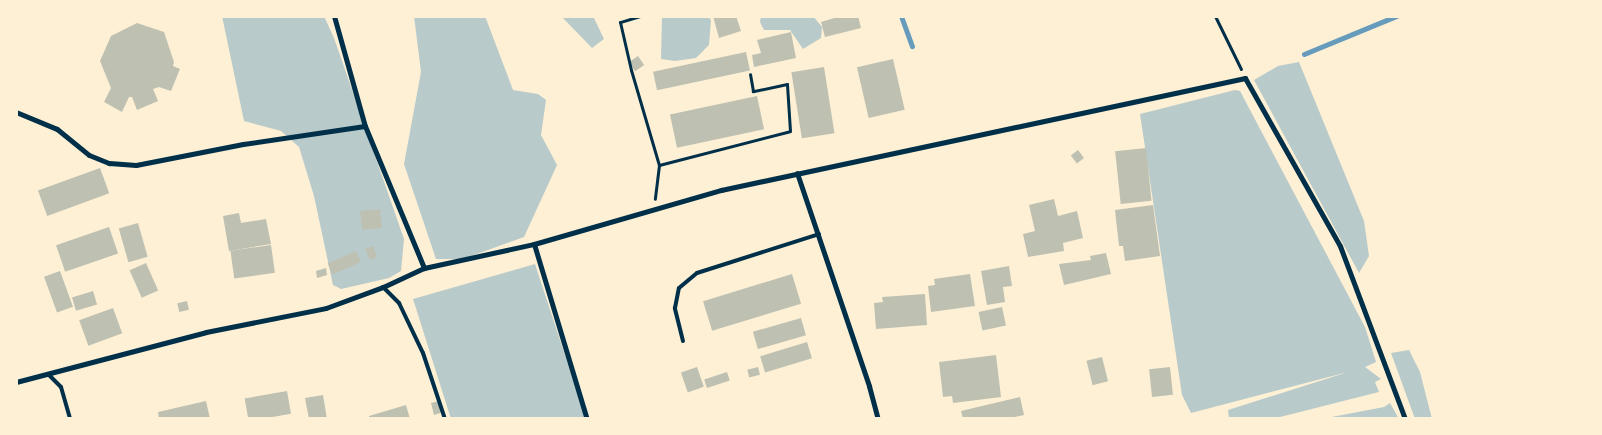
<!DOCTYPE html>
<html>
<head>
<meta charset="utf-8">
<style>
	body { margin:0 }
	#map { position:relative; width:1602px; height:435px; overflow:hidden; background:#fdf0d5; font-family:Inter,sans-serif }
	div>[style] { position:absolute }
	.green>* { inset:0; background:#b9caca }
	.stream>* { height:5px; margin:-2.5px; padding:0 2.5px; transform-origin:2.5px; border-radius:2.5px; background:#669bbc }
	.building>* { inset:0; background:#bec0b2; transform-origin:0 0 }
	.path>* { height:3px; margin:-1.5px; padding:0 1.5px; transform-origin:1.5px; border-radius:1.5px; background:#003049 }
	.service>* { height:4px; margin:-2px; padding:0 2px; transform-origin:2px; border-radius:2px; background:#003049 }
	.minor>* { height:5px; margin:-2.5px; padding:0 2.5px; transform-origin:2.5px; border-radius:2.5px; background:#003049 }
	span { translate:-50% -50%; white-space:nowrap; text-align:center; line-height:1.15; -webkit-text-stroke:5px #fdf0d5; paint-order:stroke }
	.frame { position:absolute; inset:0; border:18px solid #fdf0d5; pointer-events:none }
</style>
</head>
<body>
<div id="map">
	<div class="green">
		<div style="clip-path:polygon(222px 16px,324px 16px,334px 38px,404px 239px,401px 271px,389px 278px,341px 289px,333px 285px,314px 196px,299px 147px,281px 131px,244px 121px)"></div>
		<div style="clip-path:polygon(414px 16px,485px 16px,513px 90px,538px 94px,546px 100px,541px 135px,557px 165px,524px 237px,463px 259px,436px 259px,404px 164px,421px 72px)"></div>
		<div style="clip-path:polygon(561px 16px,593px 16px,604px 39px,592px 48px)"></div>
		<div style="clip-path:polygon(662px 16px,708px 16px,711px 20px,709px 45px,696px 58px,675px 61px,661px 59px)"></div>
		<div style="clip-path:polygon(761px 16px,813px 16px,822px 27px,821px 38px,803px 49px,790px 30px,764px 30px,760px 22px)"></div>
		<div style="clip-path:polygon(1299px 62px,1364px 221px,1369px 256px,1359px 273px,1254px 80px,1278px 66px)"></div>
		<div style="clip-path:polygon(1235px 90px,1240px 91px,1365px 327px,1376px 362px,1365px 367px,1381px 379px,1375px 382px,1379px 392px,1272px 419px,1229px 419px,1228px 410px,1348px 372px,1191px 413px,1182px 395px,1140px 114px)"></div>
		<div style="clip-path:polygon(535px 264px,586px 419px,451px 419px,413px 299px)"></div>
		<div style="clip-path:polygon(1409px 350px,1420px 372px,1432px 419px,1415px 419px,1391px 353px)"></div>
		<div style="clip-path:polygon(1390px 403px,1399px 419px,1321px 419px,1384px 407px)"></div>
	</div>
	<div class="stream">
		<div style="left:901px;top:16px;width:32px;rotate:70deg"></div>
		<div style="left:1304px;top:54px;width:100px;rotate:-22.4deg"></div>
	</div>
	<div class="building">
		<div style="clip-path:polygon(713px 16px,736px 16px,741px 31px,719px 38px)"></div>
		<div style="clip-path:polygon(841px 16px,858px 16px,861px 28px,825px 37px,821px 22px)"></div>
		<div style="clip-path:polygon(137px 23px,164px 32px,174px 62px,173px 66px,180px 69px,171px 91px,159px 87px,153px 89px,158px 101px,137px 110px,132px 97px,129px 97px,122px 112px,104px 102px,111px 88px,100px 61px,111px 36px)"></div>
		<div style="clip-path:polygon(791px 32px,796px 58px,754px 67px,752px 55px,761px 53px,757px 40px)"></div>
		<div style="left:746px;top:52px;width:19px;height:95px;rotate:78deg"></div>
		<div style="left:638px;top:56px;width:11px;height:11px;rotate:56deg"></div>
		<div style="left:893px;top:59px;width:52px;height:37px;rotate:77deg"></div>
		<div style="left:824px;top:67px;width:67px;height:33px;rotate:81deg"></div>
		<div style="left:757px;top:96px;width:34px;height:89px;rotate:78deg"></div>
		<div style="left:1146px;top:148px;width:53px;height:31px;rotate:84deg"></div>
		<div style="left:1078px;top:150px;width:10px;height:9px;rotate:53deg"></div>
		<div style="left:100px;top:168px;width:27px;height:66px;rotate:70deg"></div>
		<div style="clip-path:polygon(1054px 199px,1058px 216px,1077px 211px,1083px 238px,1063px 243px,1064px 251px,1028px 257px,1023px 234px,1035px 231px,1029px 205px)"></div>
		<div style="clip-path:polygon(1153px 205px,1160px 256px,1125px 261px,1123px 246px,1119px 246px,1115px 210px)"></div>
		<div style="left:380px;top:209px;width:19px;height:20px;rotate:84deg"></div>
		<div style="clip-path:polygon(239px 213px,241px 223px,266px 219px,271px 244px,229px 251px,223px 216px)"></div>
		<div style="left:138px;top:223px;width:35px;height:20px;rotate:74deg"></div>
		<div style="left:109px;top:227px;width:28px;height:56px;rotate:71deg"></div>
		<div style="left:271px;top:245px;width:28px;height:41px;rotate:82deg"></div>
		<div style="left:373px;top:246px;width:12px;height:8px;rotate:70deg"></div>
		<div style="left:356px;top:251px;width:12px;height:31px;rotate:66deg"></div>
		<div style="clip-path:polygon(1106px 253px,1111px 274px,1064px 285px,1059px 264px,1091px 260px,1090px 256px)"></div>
		<div style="left:146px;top:263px;width:30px;height:18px;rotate:66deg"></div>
		<div style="clip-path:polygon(1009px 266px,1012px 286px,1003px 287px,1005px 302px,987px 305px,981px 271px)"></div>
		<div style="clip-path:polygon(326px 268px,327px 275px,317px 278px,316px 271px)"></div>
		<div style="left:60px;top:271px;width:38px;height:17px;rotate:70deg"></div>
		<div style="left:792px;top:274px;width:31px;height:93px;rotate:73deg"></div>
		<div style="clip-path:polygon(970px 274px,975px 306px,931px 312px,928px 286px,935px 285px,934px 279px)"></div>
		<div style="left:93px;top:291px;width:14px;height:22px;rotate:73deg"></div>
		<div style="clip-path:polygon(925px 294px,927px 325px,876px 329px,874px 303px,883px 302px,882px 297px)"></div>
		<div style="left:187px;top:301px;width:9px;height:10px;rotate:77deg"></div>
		<div style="left:1002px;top:307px;width:19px;height:24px;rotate:78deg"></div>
		<div style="left:113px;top:308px;width:27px;height:36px;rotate:70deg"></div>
		<div style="left:801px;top:318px;width:18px;height:50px;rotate:74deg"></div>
		<div style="left:807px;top:342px;width:17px;height:49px;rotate:73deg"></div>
		<div style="clip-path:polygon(996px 355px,1001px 397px,953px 403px,952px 396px,943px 397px,939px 362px)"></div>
		<div style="left:1102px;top:357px;width:25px;height:16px;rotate:76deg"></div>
		<div style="left:697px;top:367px;width:21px;height:17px;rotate:71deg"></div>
		<div style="left:758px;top:367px;width:8px;height:11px;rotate:76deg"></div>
		<div style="left:1170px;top:367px;width:28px;height:21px;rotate:84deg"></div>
		<div style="left:727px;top:372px;width:9px;height:24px;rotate:72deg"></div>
		<div style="left:287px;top:391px;width:23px;height:43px;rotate:80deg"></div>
		<div style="clip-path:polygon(323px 395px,327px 419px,309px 419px,305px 398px)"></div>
		<div style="clip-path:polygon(1020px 397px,1024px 415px,1006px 419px,963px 419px,961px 411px)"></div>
		<div style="clip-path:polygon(206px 401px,210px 419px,159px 419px,158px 412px)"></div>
		<div style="clip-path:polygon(439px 401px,443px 412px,434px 415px,431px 403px)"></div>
		<div style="clip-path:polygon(406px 405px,410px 419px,369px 419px,369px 416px)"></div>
	</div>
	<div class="path">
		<div style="left:640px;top:16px;width:21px;rotate:163deg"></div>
		<div style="left:620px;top:22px;width:49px;rotate:77.1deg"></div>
		<div style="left:631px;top:70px;width:99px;rotate:73.6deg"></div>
		<div style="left:659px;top:165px;width:34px;rotate:97deg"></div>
		<div style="left:1215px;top:16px;width:59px;rotate:63.9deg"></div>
		<div style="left:659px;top:165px;width:135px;rotate:-14.5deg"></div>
		<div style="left:790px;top:131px;width:47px;rotate:-93.7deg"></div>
		<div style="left:787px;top:84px;width:35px;rotate:168deg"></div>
		<div style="left:753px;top:91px;width:17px;rotate:-100deg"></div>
	</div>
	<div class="service">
		<div style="left:383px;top:287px;width:23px;rotate:45deg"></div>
		<div style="left:399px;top:303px;width:55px;rotate:64.4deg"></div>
		<div style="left:423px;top:353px;width:70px;rotate:71.6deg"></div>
		<div style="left:683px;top:341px;width:34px;rotate:-104deg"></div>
		<div style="left:675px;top:308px;width:20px;rotate:-79deg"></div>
		<div style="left:679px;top:288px;width:23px;rotate:-40deg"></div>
		<div style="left:697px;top:273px;width:128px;rotate:-17.7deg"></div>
		<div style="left:48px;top:374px;width:18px;rotate:45deg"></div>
		<div style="left:61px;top:387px;width:33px;rotate:74deg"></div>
	</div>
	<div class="minor">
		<div style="left:334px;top:16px;width:114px;rotate:74.3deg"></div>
		<div style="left:365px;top:126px;width:154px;rotate:67.4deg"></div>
		<div style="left:16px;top:112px;width:44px;rotate:22.5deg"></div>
		<div style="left:57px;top:129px;width:41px;rotate:39.1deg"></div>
		<div style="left:89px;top:155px;width:22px;rotate:22deg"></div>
		<div style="left:109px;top:163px;width:27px;rotate:4deg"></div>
		<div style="left:136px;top:165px;width:109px;rotate:-11.1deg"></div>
		<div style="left:243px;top:144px;width:123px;rotate:-8.4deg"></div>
		<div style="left:797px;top:173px;width:225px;rotate:71.3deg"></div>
		<div style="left:869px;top:386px;width:34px;rotate:75deg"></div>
		<div style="left:534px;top:244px;width:183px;rotate:73.2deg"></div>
		<div style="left:16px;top:382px;width:196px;rotate:-14.7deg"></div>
		<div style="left:206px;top:332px;width:122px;rotate:-11.3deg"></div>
		<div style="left:326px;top:308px;width:61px;rotate:-20.2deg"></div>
		<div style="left:383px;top:287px;width:45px;rotate:-24.9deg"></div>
		<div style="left:424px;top:268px;width:113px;rotate:-12.3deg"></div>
		<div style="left:534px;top:244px;width:195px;rotate:-16.1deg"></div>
		<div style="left:721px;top:190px;width:536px;rotate:-12.06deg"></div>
		<div style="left:1245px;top:78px;width:193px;rotate:60.5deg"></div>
		<div style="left:1340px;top:246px;width:185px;rotate:69.4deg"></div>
	</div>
	<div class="frame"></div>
</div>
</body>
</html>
